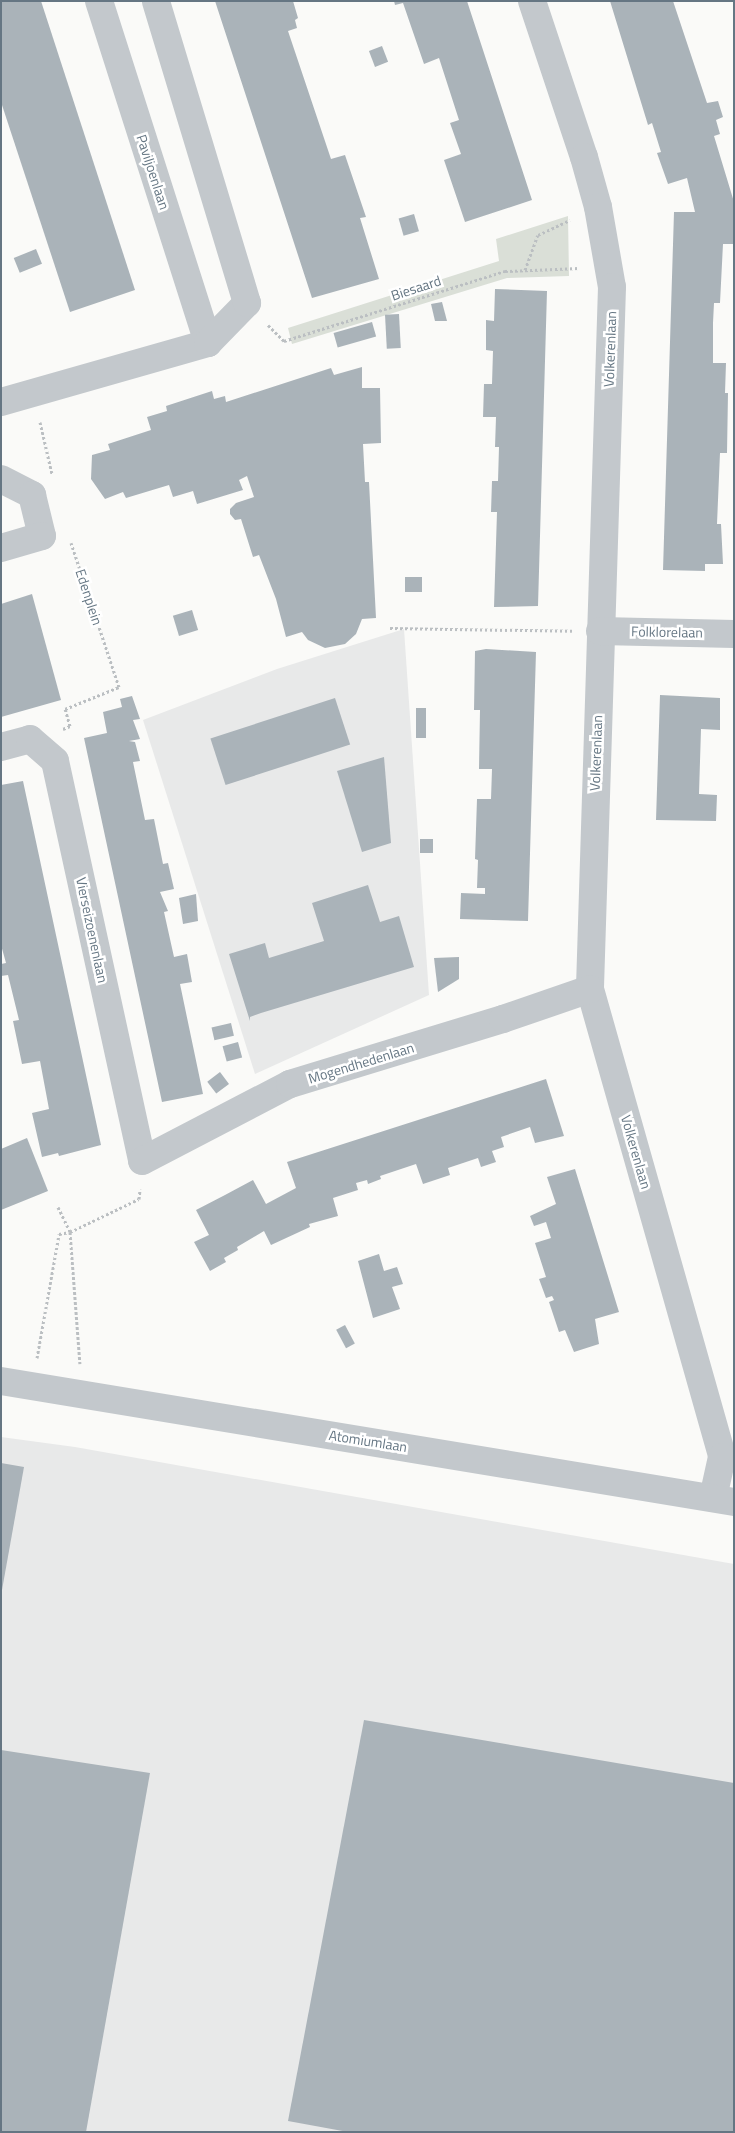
<!DOCTYPE html>
<html>
<head>
<meta charset="utf-8">
<style>
	body { margin:0 }
	#map { position:relative; width:735px; height:2133px; overflow:hidden; background:#fafaf8; font-family:"Titillium Web",sans-serif }
	div>[style] { position:absolute }
	.built>* { inset:0; background:#e8e9e9 }
	.green>* { inset:0; background:#dadfd7 }
	.building>* { inset:0; background:#aab3b9; transform-origin:0 0 }
	.path>* { height:3px; margin-top:-1.5px; transform-origin:0; background:repeating-linear-gradient(90deg,#bbbfc2 0 2.5px,transparent 0 5px) }
	.minor>* { height:28px; margin:-14px; padding:0 14px; transform-origin:14px; border-radius:14px; background:#c3c8cc }
	.tertiary>* { height:28px; margin:-14px; padding:0 14px; transform-origin:14px; border-radius:14px; background:#c3c8cc }
	span { translate:-50% -50%; white-space:nowrap; text-align:center; line-height:1.15; -webkit-text-stroke:5px #fff; paint-order:stroke }
	.street-label { font-size:14px; color:#657683 }
	.frame { position:absolute; inset:0; border:2px solid #657683; pointer-events:none }
</style>
</head>
<body>
<div id="map">
	<div class="built">
		<div style="clip-path:polygon(404px 629px,429px 995px,255px 1074px,143px 720px,277px 669px)"></div>
		<div style="clip-path:polygon(1px 1437px,75px 1447px,734px 1564px,734px 2132px,1px 2132px)"></div>
	</div>
	<div class="green">
		<div style="clip-path:polygon(568px 216px,569px 276px,507px 278px,292px 344px,288px 328px,499px 261px,496px 239px)"></div>
	</div>
	<div class="building">
		<div style="clip-path:polygon(1px 1px,41px 1px,135px 290px,70px 312px,1px 102px)"></div>
		<div style="clip-path:polygon(215px 1px,293px 1px,298px 18px,295px 20px,297px 28px,288px 31px,331px 159px,345px 155px,366px 217px,360px 218px,379px 279px,312px 298px)"></div>
		<div style="clip-path:polygon(394px 1px,467px 1px,532px 200px,465px 222px,444px 160px,461px 154px,450px 123px,459px 120px,439px 58px,424px 64px,403px 3px,395px 5px)"></div>
		<div style="clip-path:polygon(610px 1px,673px 1px,707px 103px,718px 101px,723px 117px,716px 120px,720px 134px,714px 136px,734px 202px,733px 244px,723px 244px,720px 303px,714px 303px,713px 323px,713px 363px,726px 363px,725px 393px,728px 393px,727px 453px,720px 453px,717px 524px,721px 524px,723px 564px,705px 564px,705px 571px,663px 570px,674px 212px,695px 212px,687px 178px,668px 184px,657px 153px,661px 152px,652px 123px,648px 125px)"></div>
		<div style="left:382px;top:46px;width:17px;height:14px;rotate:69deg"></div>
		<div style="left:414px;top:214px;width:18px;height:16px;rotate:74deg"></div>
		<div style="left:36px;top:249px;width:16px;height:24px;rotate:68deg"></div>
		<div style="clip-path:polygon(495px 289px,547px 291px,538px 606px,494px 607px,497px 512px,491px 512px,492px 481px,498px 481px,499px 447px,495px 447px,496px 417px,483px 417px,484px 384px,492px 384px,493px 351px,486px 350px,486px 320px,494px 321px)"></div>
		<div style="clip-path:polygon(442px 302px,447px 321px,435px 321px,431px 304px)"></div>
		<div style="left:399px;top:314px;width:34px;height:14px;rotate:87deg"></div>
		<div style="left:372px;top:322px;width:15px;height:40px;rotate:74deg"></div>
		<div style="clip-path:polygon(362px 367px,362px 388px,380px 388px,381px 443px,363px 444px,365px 482px,369px 482px,376px 618px,362px 619px,356px 634px,345px 644px,325px 648px,308px 640px,302px 632px,286px 637px,276px 599px,259px 555px,253px 557px,241px 519px,235px 520px,230px 514px,230px 509px,236px 503px,254px 497px,247px 476px,239px 480px,243px 490px,197px 504px,193px 491px,173px 497px,169px 485px,126px 498px,123px 492px,105px 499px,91px 479px,92px 455px,110px 450px,108px 444px,151px 430px,147px 417px,167px 411px,166px 406px,212px 391px,214px 399px,225px 396px,226px 402px,331px 368px,334px 375px)"></div>
		<div style="left:405px;top:577px;width:17px;height:15px"></div>
		<div style="clip-path:polygon(32px 594px,61px 700px,1px 717px,1px 604px)"></div>
		<div style="left:192px;top:610px;width:21px;height:20px;rotate:73deg"></div>
		<div style="clip-path:polygon(486px 649px,536px 652px,528px 921px,460px 919px,461px 893px,485px 894px,485px 888px,477px 888px,478px 860px,475px 859px,477px 799px,491px 799px,492px 769px,479px 769px,480px 710px,474px 710px,475px 651px)"></div>
		<div style="clip-path:polygon(660px 695px,720px 698px,720px 730px,701px 729px,699px 794px,717px 795px,716px 821px,656px 820px)"></div>
		<div style="clip-path:polygon(132px 696px,140px 719px,133px 720px,140px 739px,129px 741px,135px 742px,140px 761px,133px 762px,145px 820px,154px 819px,163px 864px,168px 863px,174px 889px,160px 892px,168px 911px,164px 912px,174px 957px,187px 954px,192px 982px,180px 984px,203px 1094px,162px 1102px,84px 738px,107px 733px,103px 712px,122px 707px,120px 699px)"></div>
		<div style="left:335px;top:698px;width:49px;height:131px;rotate:72deg"></div>
		<div style="left:416px;top:708px;width:10px;height:30px"></div>
		<div style="clip-path:polygon(384px 757px,391px 843px,362px 852px,337px 771px)"></div>
		<div style="clip-path:polygon(23px 781px,101px 1145px,59px 1156px,58px 1153px,42px 1157px,32px 1113px,49px 1109px,40px 1061px,22px 1064px,13px 1021px,19px 1020px,8px 975px,1px 976px,1px 964px,6px 963px,1px 945px,1px 785px)"></div>
		<div style="left:420px;top:839px;width:13px;height:14px"></div>
		<div style="clip-path:polygon(368px 885px,380px 922px,399px 916px,414px 967px,261px 1013px,250px 1017px,250px 1021px,229px 954px,265px 943px,269px 958px,324px 941px,312px 903px)"></div>
		<div style="clip-path:polygon(196px 894px,198px 921px,183px 924px,179px 898px)"></div>
		<div style="clip-path:polygon(459px 957px,459px 979px,438px 992px,434px 958px)"></div>
		<div style="left:231px;top:1023px;width:13px;height:20px;rotate:77deg"></div>
		<div style="left:238px;top:1042px;width:16px;height:16px;rotate:75deg"></div>
		<div style="left:220px;top:1072px;width:15px;height:16px;rotate:53deg"></div>
		<div style="clip-path:polygon(546px 1079px,564px 1136px,535px 1143px,530px 1127px,501px 1137px,504px 1147px,492px 1151px,496px 1162px,481px 1167px,478px 1158px,448px 1168px,450px 1175px,423px 1184px,416px 1164px,380px 1176px,381px 1179px,368px 1184px,367px 1180px,356px 1183px,358px 1190px,333px 1198px,338px 1216px,309px 1224px,310px 1227px,271px 1245px,264px 1231px,237px 1247px,238px 1250px,224px 1258px,226px 1262px,210px 1271px,194px 1242px,209px 1235px,196px 1210px,225px 1195px,253px 1180px,266px 1204px,296px 1188px,287px 1162px)"></div>
		<div style="clip-path:polygon(27px 1138px,48px 1191px,1px 1210px,1px 1149px)"></div>
		<div style="clip-path:polygon(575px 1169px,619px 1312px,595px 1319px,599px 1344px,574px 1352px,565px 1330px,559px 1332px,549px 1302px,554px 1300px,552px 1296px,546px 1298px,539px 1279px,546px 1277px,535px 1243px,551px 1238px,546px 1222px,534px 1226px,530px 1216px,556px 1204px,547px 1177px)"></div>
		<div style="clip-path:polygon(379px 1254px,384px 1271px,397px 1267px,403px 1284px,392px 1287px,400px 1309px,373px 1318px,358px 1261px)"></div>
		<div style="left:345px;top:1325px;width:21px;height:10px;rotate:62deg"></div>
		<div style="clip-path:polygon(1px 1463px,24px 1467px,2px 1590px,1px 1590px)"></div>
		<div style="clip-path:polygon(364px 1720px,734px 1783px,734px 2132px,348px 2132px,288px 2121px)"></div>
		<div style="clip-path:polygon(1px 1750px,150px 1773px,86px 2132px,1px 2132px)"></div>
	</div>
	<div class="path">
		<div style="left:525px;top:270px;width:37px;rotate:-70deg"></div>
		<div style="left:538px;top:235px;width:35px;rotate:-25deg"></div>
		<div style="left:268px;top:325px;width:23px;rotate:45deg"></div>
		<div style="left:284px;top:341px;width:232px;rotate:-17.6deg"></div>
		<div style="left:505px;top:271px;width:74px;rotate:-2.3deg"></div>
		<div style="left:40px;top:422px;width:53px;rotate:77deg"></div>
		<div style="left:390px;top:628px;width:182px;rotate:0.9deg"></div>
		<div style="left:63px;top:729px;width:8px;rotate:-23deg"></div>
		<div style="left:70px;top:726px;width:18px;rotate:-106deg"></div>
		<div style="left:65px;top:709px;width:58px;rotate:-22.2deg"></div>
		<div style="left:119px;top:687px;width:152px;rotate:-108.4deg"></div>
		<div style="left:58px;top:1207px;width:28px;rotate:64deg"></div>
		<div style="left:70px;top:1232px;width:132px;rotate:85.7deg"></div>
		<div style="left:37px;top:1358px;width:126px;rotate:-79.9deg"></div>
		<div style="left:59px;top:1234px;width:11px;rotate:-10deg"></div>
		<div style="left:70px;top:1232px;width:76px;rotate:-25.6deg"></div>
		<div style="left:139px;top:1199px;width:10px;rotate:-84deg"></div>
	</div>
	<div class="minor">
		<div style="left:99px;top:1px;width:359px;rotate:72.3deg"></div>
		<div style="left:532px;top:1px;width:164px;rotate:71.6deg"></div>
		<div style="left:584px;top:157px;width:52px;rotate:74.4deg"></div>
		<div style="left:598px;top:207px;width:81px;rotate:80.1deg"></div>
		<div style="left:612px;top:287px;width:702px;rotate:91.8deg"></div>
		<div style="left:590px;top:989px;width:486px;rotate:74.2deg"></div>
		<div style="left:722px;top:1457px;width:42px;rotate:102.4deg"></div>
		<div style="left:1px;top:402px;width:215px;rotate:-15.9deg"></div>
		<div style="left:208px;top:343px;width:56px;rotate:-45.7deg"></div>
		<div style="left:247px;top:303px;width:315px;rotate:-106.8deg"></div>
		<div style="left:1px;top:479px;width:35px;rotate:27deg"></div>
		<div style="left:32px;top:495px;width:42px;rotate:76.3deg"></div>
		<div style="left:42px;top:536px;width:43px;rotate:163.7deg"></div>
		<div style="left:600px;top:631px;width:134px;rotate:1.3deg"></div>
		<div style="left:1px;top:747px;width:30px;rotate:-15deg"></div>
		<div style="left:30px;top:739px;width:33px;rotate:41deg"></div>
		<div style="left:55px;top:761px;width:409px;rotate:77.7deg"></div>
		<div style="left:142px;top:1161px;width:167px;rotate:-27.5deg"></div>
		<div style="left:290px;top:1084px;width:223px;rotate:-17deg"></div>
		<div style="left:503px;top:1019px;width:92px;rotate:-19deg"></div>
	</div>
	<div class="tertiary">
		<div style="left:1px;top:1381px;width:743px;rotate:9.37deg"></div>
	</div>
	<div class="street-label">
		<span style="left:153px;top:172px;rotate:72deg">Paviljoenlaan</span>
		<span style="left:416px;top:288px;rotate:-18deg">Biesaard</span>
		<span style="left:610px;top:349px;rotate:-88deg">Volkerenlaan</span>
		<span style="left:89px;top:597px;rotate:72deg">Edenplein</span>
		<span style="left:667px;top:632px;rotate:1deg">Folklorelaan</span>
		<span style="left:596px;top:753px;rotate:-88deg">Volkerenlaan</span>
		<span style="left:92px;top:930px;rotate:78deg">Vierseizoenenlaan</span>
		<span style="left:361px;top:1063px;rotate:-17deg">Mogendhedenlaan</span>
		<span style="left:636px;top:1152px;rotate:74deg">Volkerenlaan</span>
		<span style="left:368px;top:1441px;rotate:9deg">Atomiumlaan</span>
	</div>
	<div class="frame"></div>
</div>
</body>
</html>
